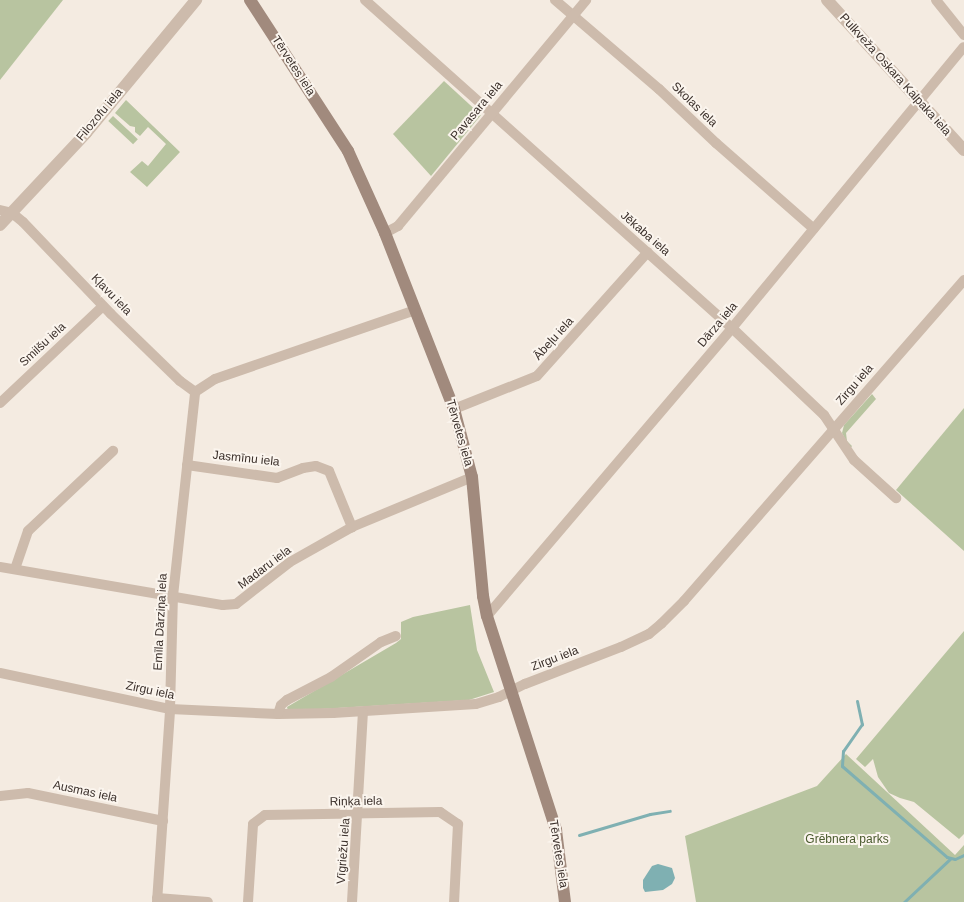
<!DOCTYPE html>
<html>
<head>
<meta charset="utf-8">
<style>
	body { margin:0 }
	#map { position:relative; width:964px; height:902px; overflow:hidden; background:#f4ebe1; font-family:Arial,sans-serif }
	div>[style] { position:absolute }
	.green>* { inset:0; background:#b8c4a0; transform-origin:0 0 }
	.water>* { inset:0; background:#7fb0b2 }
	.stream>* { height:3px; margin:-1.5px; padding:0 1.5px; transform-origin:1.5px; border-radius:1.5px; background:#7fb0b2 }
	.minor>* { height:10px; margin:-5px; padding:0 5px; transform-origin:5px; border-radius:5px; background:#cdbbac }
	.tertiary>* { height:12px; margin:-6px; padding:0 6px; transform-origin:6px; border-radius:6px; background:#cdbbac }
	.secondary>* { height:12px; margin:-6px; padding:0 6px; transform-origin:6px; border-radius:6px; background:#a18a7d }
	span { translate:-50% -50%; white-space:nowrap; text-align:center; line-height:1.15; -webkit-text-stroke:4px #fbf5ee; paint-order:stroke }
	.street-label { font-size:12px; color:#3b302b }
	.park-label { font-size:12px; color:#4a5a2e }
</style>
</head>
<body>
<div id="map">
	<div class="green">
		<div style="clip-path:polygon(0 0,63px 0,0 80px)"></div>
		<div style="clip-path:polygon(444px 81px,481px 115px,431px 176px,393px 134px)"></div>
		<div style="clip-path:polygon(126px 100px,180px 152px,147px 187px,130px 172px,142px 161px,148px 166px,166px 144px,148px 127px,140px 136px,135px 132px,135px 127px,130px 126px,115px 113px)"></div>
		<div style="left:113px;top:116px;width:34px;height:7px;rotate:43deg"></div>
		<div style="clip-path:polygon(872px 394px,876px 399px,846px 433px,847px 441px,852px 446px,850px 449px,842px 433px,844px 425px)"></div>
		<div style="clip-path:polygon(964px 408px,964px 551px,896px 490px)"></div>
		<div style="clip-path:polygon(470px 605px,477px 650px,494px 692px,469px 700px,288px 711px,287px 707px,396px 643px,401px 639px,401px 622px,413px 617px)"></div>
		<div style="clip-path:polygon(964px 631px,964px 834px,959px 839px,914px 802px,900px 798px,889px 793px,878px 777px,873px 759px,865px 767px,856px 759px)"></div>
		<div style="clip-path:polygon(846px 754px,955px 855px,964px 845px,964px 902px,696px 902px,685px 836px,817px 786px)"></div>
	</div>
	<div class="water">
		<div style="clip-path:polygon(658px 864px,672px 868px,675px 878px,672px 884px,663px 890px,645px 892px,643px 888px,643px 880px,652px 866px)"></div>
	</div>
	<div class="stream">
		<div style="left:857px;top:701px;width:24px;rotate:78deg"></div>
		<div style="left:862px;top:724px;width:33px;rotate:125deg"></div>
		<div style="left:843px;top:751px;width:15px;rotate:94deg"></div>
		<div style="left:842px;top:766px;width:139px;rotate:40.9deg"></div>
		<div style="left:947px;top:857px;width:8px;rotate:14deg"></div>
		<div style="left:955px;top:859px;width:10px;rotate:-24deg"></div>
		<div style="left:579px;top:835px;width:74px;rotate:-16.5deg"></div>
		<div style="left:650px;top:814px;width:20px;rotate:-9deg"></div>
		<div style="left:904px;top:902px;width:63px;rotate:-43.1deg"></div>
	</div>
	<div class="minor">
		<div style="left:365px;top:0;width:492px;rotate:41.8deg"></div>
		<div style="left:732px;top:328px;width:127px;rotate:43.4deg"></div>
		<div style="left:824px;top:415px;width:54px;rotate:56.3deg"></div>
		<div style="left:854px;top:460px;width:57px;rotate:42.1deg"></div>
		<div style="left:555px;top:0;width:137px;rotate:40.6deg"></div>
		<div style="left:659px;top:89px;width:79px;rotate:43.5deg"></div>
		<div style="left:716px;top:143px;width:130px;rotate:41.3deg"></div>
		<div style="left:936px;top:0;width:45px;rotate:51.3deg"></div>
		<div style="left:0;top:210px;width:12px;rotate:14deg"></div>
		<div style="left:12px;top:213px;width:14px;rotate:39deg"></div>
		<div style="left:23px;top:222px;width:127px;rotate:46.3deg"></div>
		<div style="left:111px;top:314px;width:96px;rotate:44.2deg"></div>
		<div style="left:180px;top:381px;width:19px;rotate:36deg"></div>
		<div style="left:385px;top:233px;width:15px;rotate:-28deg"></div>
		<div style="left:398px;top:226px;width:294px;rotate:-50.2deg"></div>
		<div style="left:0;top:403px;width:141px;rotate:-43.3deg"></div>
		<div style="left:454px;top:409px;width:89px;rotate:-21.7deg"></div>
		<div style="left:537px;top:376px;width:166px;rotate:-48.2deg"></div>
		<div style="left:187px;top:465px;width:91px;rotate:8.2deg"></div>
		<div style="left:277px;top:478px;width:28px;rotate:-21deg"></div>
		<div style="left:303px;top:468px;width:13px;rotate:-9deg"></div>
		<div style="left:316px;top:466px;width:14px;rotate:21deg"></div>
		<div style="left:329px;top:471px;width:61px;rotate:67.7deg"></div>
		<div style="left:0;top:567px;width:226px;rotate:9.7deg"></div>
		<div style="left:223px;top:605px;width:13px;rotate:-4deg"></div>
		<div style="left:236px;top:604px;width:68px;rotate:-37.9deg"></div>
		<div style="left:290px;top:562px;width:71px;rotate:-29.4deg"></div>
		<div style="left:352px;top:527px;width:130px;rotate:-22.6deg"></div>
		<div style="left:15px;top:569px;width:40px;rotate:-71.1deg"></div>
		<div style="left:28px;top:531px;width:117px;rotate:-43.3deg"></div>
		<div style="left:487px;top:616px;width:378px;rotate:-49.6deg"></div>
		<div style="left:732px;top:328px;width:364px;rotate:-50.5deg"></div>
		<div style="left:0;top:673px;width:174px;rotate:12deg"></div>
		<div style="left:170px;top:709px;width:108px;rotate:2.7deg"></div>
		<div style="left:278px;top:714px;width:55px;rotate:-1deg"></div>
		<div style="left:333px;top:713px;width:143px;rotate:-3.6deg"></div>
		<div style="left:476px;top:704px;width:24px;rotate:-17deg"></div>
		<div style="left:499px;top:697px;width:29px;rotate:-27deg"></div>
		<div style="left:525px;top:684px;width:103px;rotate:-21.1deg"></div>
		<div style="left:621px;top:647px;width:31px;rotate:-25deg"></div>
		<div style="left:649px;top:634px;width:16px;rotate:-40deg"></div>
		<div style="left:661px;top:624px;width:33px;rotate:-45deg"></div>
		<div style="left:684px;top:601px;width:426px;rotate:-48.9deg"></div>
		<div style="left:278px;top:714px;width:9px;rotate:-72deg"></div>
		<div style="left:281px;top:705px;width:8px;rotate:-40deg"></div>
		<div style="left:287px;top:700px;width:50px;rotate:-27.6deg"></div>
		<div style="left:331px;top:677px;width:61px;rotate:-35deg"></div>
		<div style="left:381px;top:642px;width:16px;rotate:-22deg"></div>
		<div style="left:0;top:796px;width:28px;rotate:-6deg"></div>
		<div style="left:28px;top:793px;width:138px;rotate:11.7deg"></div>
		<div style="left:157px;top:898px;width:51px;rotate:4.5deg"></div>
		<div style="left:157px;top:902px;width:193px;rotate:-86.1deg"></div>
		<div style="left:170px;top:709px;width:113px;rotate:-88.5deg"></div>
		<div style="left:173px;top:596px;width:205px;rotate:-83.8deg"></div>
		<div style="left:195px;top:392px;width:24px;rotate:-33deg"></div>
		<div style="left:215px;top:379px;width:212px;rotate:-19deg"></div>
		<div style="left:248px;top:902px;width:78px;rotate:-86.3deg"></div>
		<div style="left:253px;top:824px;width:15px;rotate:-37deg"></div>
		<div style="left:265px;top:815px;width:175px;rotate:-1deg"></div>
		<div style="left:440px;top:812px;width:22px;rotate:34deg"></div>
		<div style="left:458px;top:824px;width:78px;rotate:92.9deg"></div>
		<div style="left:352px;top:902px;width:190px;rotate:-86.7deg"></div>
	</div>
	<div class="tertiary">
		<div style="left:827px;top:0;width:203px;rotate:47.6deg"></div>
		<div style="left:0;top:225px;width:126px;rotate:-46.9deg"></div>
		<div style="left:86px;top:133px;width:173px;rotate:-50.4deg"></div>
	</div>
	<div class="secondary">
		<div style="left:250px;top:0;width:180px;rotate:57deg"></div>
		<div style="left:348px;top:151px;width:90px;rotate:65.7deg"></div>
		<div style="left:385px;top:233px;width:189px;rotate:68.6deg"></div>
		<div style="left:454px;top:409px;width:70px;rotate:75.2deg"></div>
		<div style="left:472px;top:477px;width:120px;rotate:84.7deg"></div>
		<div style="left:483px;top:596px;width:20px;rotate:79deg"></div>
		<div style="left:487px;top:616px;width:225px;rotate:72.1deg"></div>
		<div style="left:556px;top:830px;width:73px;rotate:82.9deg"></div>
	</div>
	<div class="street-label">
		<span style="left:293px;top:66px;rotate:57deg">Tērvetes iela</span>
		<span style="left:895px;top:75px;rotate:48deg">Pulkveža Oskara Kalpaka iela</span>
		<span style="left:694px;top:105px;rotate:44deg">Skolas iela</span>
		<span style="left:477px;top:111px;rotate:-50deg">Pavasara iela</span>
		<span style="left:100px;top:115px;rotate:-50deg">Filozofu iela</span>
		<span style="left:645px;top:234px;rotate:41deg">Jēkaba iela</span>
		<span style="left:111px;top:295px;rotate:46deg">Kļavu iela</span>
		<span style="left:718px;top:325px;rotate:-50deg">Dārza iela</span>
		<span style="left:554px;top:339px;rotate:-48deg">Ābeļu iela</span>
		<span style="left:43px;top:345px;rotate:-43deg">Smilšu iela</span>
		<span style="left:855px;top:385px;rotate:-49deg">Zirgu iela</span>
		<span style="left:459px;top:433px;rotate:74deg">Tērvetes iela</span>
		<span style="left:246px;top:459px;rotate:6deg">Jasmīnu iela</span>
		<span style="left:265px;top:568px;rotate:-37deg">Madaru iela</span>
		<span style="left:161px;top:622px;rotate:-87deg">Emīla Dārziņa iela</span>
		<span style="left:555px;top:659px;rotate:-21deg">Zirgu iela</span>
		<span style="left:150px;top:691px;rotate:12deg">Zirgu iela</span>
		<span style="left:85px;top:792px;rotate:12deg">Ausmas iela</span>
		<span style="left:356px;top:802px;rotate:-1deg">Riņķa iela</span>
		<span style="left:344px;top:851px;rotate:-86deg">Vīgriežu iela</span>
		<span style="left:558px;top:854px;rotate:81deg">Tērvetes iela</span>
	</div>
	<div class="park-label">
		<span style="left:847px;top:840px">Grēbnera parks</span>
	</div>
</div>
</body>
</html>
